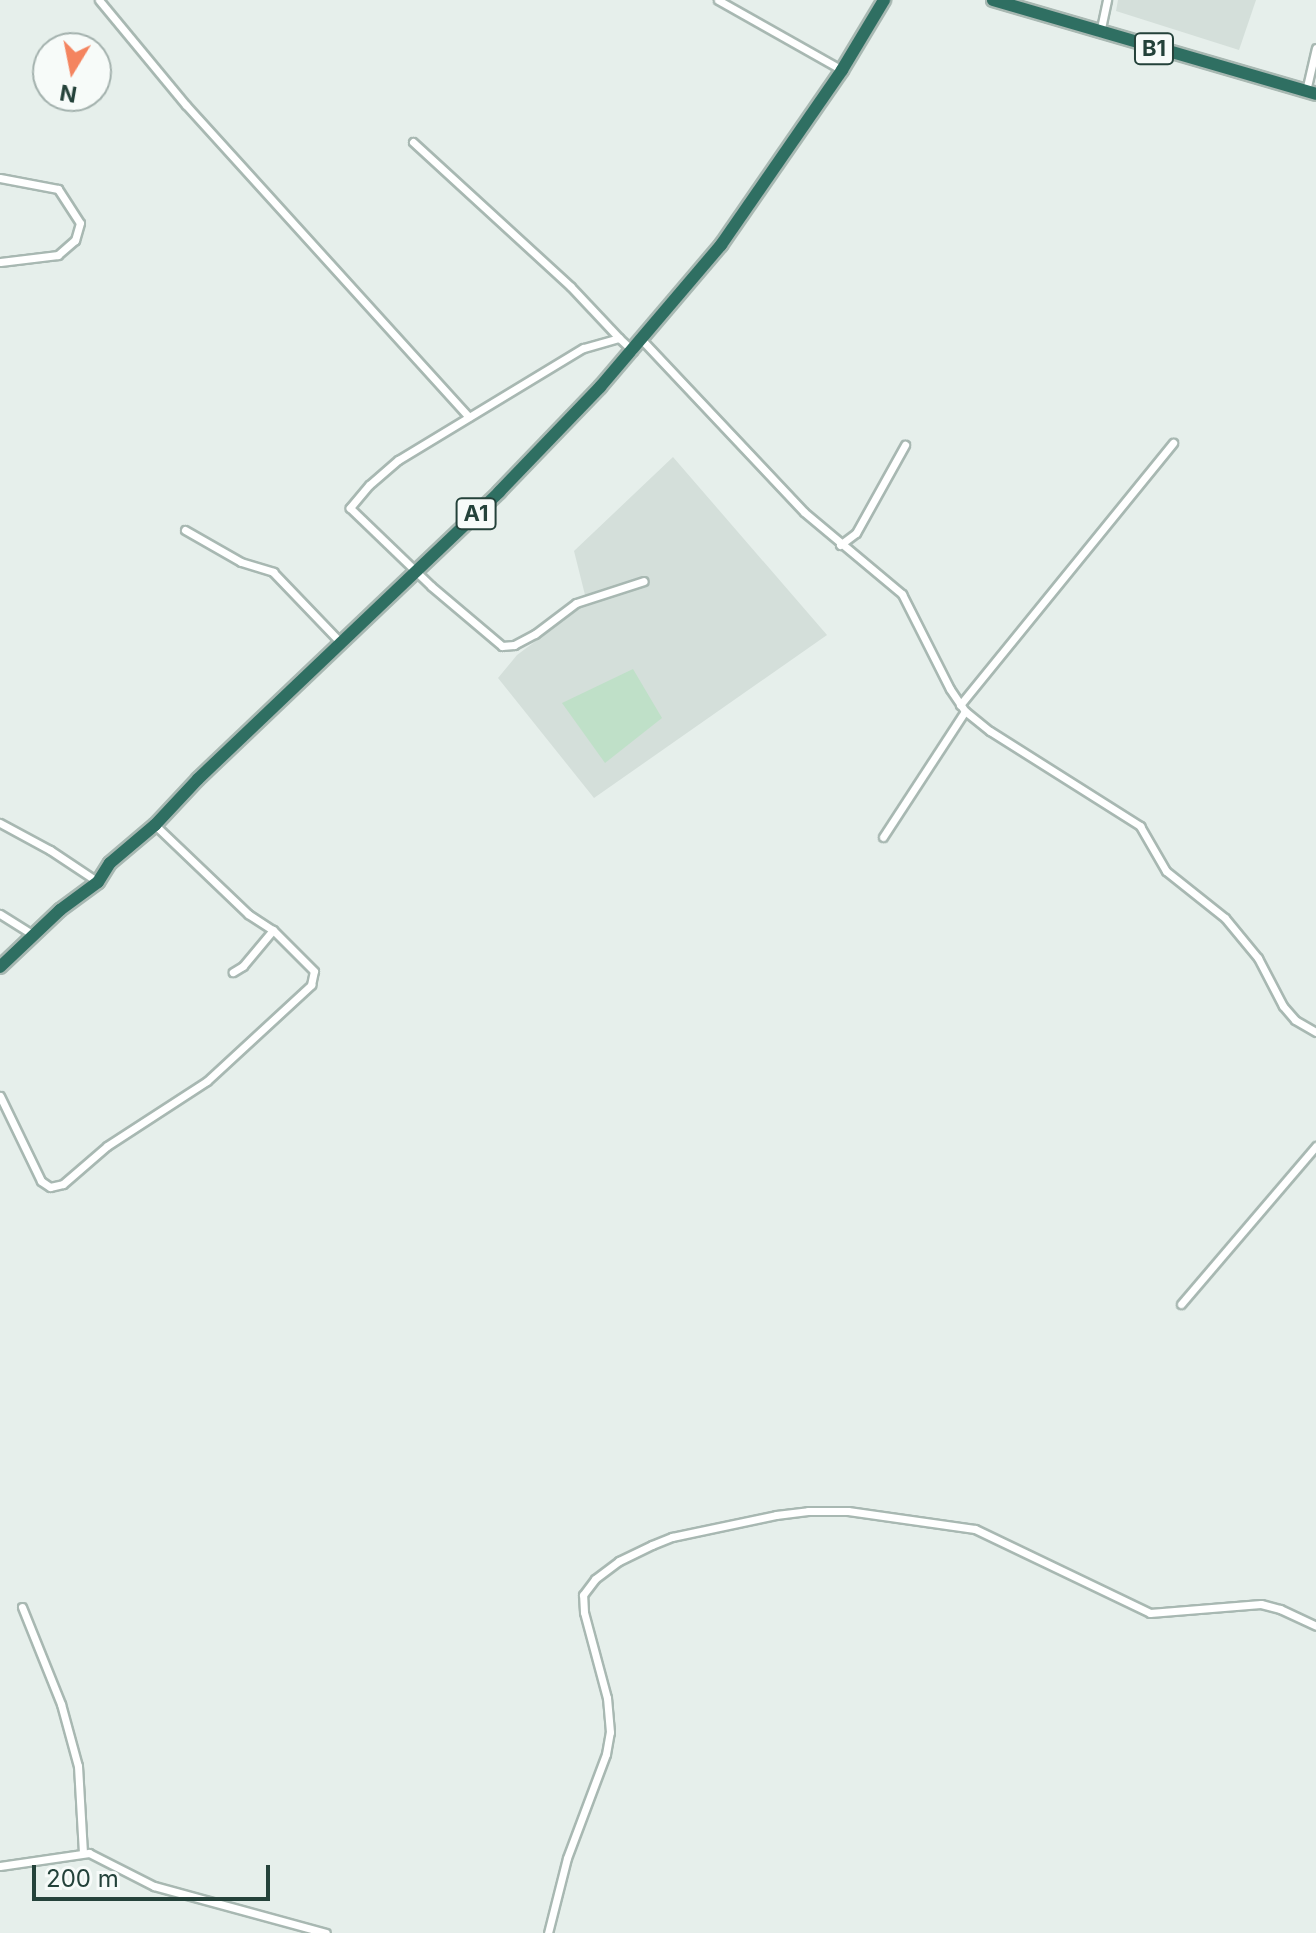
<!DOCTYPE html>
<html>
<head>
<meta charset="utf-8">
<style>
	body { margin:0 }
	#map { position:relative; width:1316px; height:1933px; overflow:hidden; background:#e6efeb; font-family:Inter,sans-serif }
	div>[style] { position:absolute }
	.built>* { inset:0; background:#d4dfda }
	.green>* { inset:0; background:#bfe0c8 }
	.roads { filter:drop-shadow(2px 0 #a8b8b2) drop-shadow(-2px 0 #a8b8b2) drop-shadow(0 2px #a8b8b2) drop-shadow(0 -2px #a8b8b2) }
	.street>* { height:7px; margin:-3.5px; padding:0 3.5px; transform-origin:3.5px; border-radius:3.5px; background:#fff }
	.highway>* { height:12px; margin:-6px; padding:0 6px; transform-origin:6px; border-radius:6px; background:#2f6f62 }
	span { translate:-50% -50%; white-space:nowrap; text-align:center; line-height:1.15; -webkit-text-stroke:6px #f7fbf9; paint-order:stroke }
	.shield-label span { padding:2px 6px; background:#f7fbf9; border:2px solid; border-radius:6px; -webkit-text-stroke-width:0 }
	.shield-label { font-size:22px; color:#24423a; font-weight:700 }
	.north { position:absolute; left:32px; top:32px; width:80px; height:80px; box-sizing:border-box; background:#f7fbf9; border:2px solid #a3b1ad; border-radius:50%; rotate:190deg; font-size:22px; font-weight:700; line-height:32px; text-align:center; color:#24423a }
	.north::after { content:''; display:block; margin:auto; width:28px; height:36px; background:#f4845f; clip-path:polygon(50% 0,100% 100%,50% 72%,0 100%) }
	.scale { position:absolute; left:32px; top:1865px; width:238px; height:36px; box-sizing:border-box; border:4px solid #24423a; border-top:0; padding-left:10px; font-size:24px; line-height:28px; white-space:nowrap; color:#24423a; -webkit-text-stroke:6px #f7fbf9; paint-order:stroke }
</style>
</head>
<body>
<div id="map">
	<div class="built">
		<div style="clip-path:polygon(1118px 0,1256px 0,1239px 50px,1116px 11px)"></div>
		<div style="clip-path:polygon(673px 457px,827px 635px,594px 798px,498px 678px,517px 655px,587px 603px,574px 551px)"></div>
	</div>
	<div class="green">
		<div style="clip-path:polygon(633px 669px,662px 718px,605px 763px,562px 703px)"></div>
	</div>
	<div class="roads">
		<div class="street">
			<div style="left:99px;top:0;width:136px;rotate:50.4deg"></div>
			<div style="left:186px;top:105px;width:421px;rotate:47.8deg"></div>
			<div style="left:718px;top:0;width:142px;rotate:29.4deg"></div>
			<div style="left:1100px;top:33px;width:34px;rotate:-78deg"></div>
			<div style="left:1306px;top:91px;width:44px;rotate:-76.9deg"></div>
			<div style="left:413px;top:142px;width:214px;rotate:42.5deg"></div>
			<div style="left:571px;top:287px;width:70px;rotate:46.7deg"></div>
			<div style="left:0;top:178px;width:59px;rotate:10.7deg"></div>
			<div style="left:58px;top:189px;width:40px;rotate:57.1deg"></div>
			<div style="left:80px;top:223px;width:18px;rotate:106deg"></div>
			<div style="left:75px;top:240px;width:23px;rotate:139deg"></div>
			<div style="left:58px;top:255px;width:58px;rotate:173.1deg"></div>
			<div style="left:642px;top:340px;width:236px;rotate:46.7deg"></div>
			<div style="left:804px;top:512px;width:128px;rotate:39.9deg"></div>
			<div style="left:902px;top:594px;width:106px;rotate:63.2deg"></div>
			<div style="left:950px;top:689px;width:27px;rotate:56deg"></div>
			<div style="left:965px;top:711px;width:32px;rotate:39deg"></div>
			<div style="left:990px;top:731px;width:178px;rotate:32.3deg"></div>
			<div style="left:1140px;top:826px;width:52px;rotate:60deg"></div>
			<div style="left:1166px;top:871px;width:75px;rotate:38.5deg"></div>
			<div style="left:1225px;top:918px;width:52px;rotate:50.5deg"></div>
			<div style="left:1258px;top:958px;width:54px;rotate:62.5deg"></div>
			<div style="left:1283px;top:1006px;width:18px;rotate:49deg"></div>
			<div style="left:1295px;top:1020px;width:24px;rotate:30deg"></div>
			<div style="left:633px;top:351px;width:19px;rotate:-137deg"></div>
			<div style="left:619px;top:338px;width:37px;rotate:164deg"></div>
			<div style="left:583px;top:348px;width:216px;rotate:148.8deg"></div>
			<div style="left:398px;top:460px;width:38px;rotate:139deg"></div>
			<div style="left:369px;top:485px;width:30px;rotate:130deg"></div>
			<div style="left:350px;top:508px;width:112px;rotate:43.9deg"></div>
			<div style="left:431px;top:586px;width:93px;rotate:40.2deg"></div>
			<div style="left:502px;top:646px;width:12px;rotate:-5deg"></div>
			<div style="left:514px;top:645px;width:24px;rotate:-28deg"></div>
			<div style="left:535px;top:634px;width:51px;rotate:-37.1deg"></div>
			<div style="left:576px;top:603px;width:71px;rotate:-17.9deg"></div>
			<div style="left:185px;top:530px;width:64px;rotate:29.7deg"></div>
			<div style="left:241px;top:562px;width:34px;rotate:17deg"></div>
			<div style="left:273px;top:572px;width:98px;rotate:46.2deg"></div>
			<div style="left:840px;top:545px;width:20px;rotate:-37deg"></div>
			<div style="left:856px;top:533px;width:101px;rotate:-60.9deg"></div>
			<div style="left:960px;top:705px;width:338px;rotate:-50.9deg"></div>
			<div style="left:0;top:823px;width:57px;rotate:28.4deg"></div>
			<div style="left:50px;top:850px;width:58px;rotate:33.7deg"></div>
			<div style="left:155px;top:825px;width:129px;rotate:43.7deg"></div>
			<div style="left:248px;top:914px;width:30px;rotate:33deg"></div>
			<div style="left:273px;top:930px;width:47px;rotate:129.8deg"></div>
			<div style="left:243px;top:966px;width:12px;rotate:149deg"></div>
			<div style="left:883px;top:837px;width:150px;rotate:-56.9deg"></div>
			<div style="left:0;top:914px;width:39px;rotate:32deg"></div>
			<div style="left:0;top:1096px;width:94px;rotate:64.2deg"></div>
			<div style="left:41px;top:1181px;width:11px;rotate:34deg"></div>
			<div style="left:50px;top:1187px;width:13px;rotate:-13deg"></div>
			<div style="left:63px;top:1184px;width:58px;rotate:-40.8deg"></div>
			<div style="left:107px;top:1146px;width:119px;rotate:-33deg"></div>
			<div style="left:207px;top:1081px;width:142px;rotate:-42.7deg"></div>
			<div style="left:311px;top:985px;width:14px;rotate:-78deg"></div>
			<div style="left:314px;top:971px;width:58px;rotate:-135deg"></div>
			<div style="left:1181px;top:1304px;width:208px;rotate:-49.5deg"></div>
			<div style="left:22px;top:1607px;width:105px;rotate:68.1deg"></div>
			<div style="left:61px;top:1704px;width:64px;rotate:74.7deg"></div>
			<div style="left:78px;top:1766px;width:86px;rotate:86.7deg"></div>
			<div style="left:0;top:1866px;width:90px;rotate:-8.3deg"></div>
			<div style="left:89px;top:1853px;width:73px;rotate:26.9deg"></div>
			<div style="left:154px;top:1886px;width:178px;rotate:15.3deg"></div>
			<div style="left:548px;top:1933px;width:77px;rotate:-75.8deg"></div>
			<div style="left:567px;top:1858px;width:111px;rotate:-69.4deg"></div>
			<div style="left:606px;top:1754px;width:22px;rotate:-80deg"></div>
			<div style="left:610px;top:1732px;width:34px;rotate:-95deg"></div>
			<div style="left:607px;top:1698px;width:89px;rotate:-105deg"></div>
			<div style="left:584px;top:1612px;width:17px;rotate:-93deg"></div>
			<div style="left:583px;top:1595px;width:20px;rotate:-53deg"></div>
			<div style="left:595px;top:1579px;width:30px;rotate:-37deg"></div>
			<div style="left:619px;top:1561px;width:37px;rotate:-26deg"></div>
			<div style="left:652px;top:1545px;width:22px;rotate:-22deg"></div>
			<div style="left:672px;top:1537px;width:106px;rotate:-11.9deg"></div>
			<div style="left:776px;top:1515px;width:32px;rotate:-7deg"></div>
			<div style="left:808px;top:1511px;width:40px"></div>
			<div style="left:848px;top:1511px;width:128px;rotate:8.1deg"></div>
			<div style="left:975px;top:1529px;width:194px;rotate:25.6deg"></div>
			<div style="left:1150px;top:1613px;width:111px;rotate:-4.6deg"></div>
			<div style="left:1261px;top:1604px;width:20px;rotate:15deg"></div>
			<div style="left:1280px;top:1609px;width:40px;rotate:25deg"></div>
		</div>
		<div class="highway">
			<div style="left:993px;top:0;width:336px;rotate:16.2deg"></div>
			<div style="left:0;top:967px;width:83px;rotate:-43.5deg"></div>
			<div style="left:60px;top:910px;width:47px;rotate:-36.4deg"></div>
			<div style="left:98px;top:882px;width:22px;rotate:-58deg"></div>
			<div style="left:110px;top:863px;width:59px;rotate:-40.2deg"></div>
			<div style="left:155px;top:825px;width:63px;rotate:-46.9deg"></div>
			<div style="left:198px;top:779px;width:416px;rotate:-43.6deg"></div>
			<div style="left:499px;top:492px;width:146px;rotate:-46.1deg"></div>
			<div style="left:600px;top:387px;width:187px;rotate:-49.6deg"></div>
			<div style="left:721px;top:245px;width:213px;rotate:-55.3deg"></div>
			<div style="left:842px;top:70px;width:82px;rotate:-59deg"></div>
		</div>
	</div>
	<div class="shield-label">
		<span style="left:1154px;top:49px">B1</span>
		<span style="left:476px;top:514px">A1</span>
	</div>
	<div class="north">N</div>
	<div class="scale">200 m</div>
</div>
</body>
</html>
